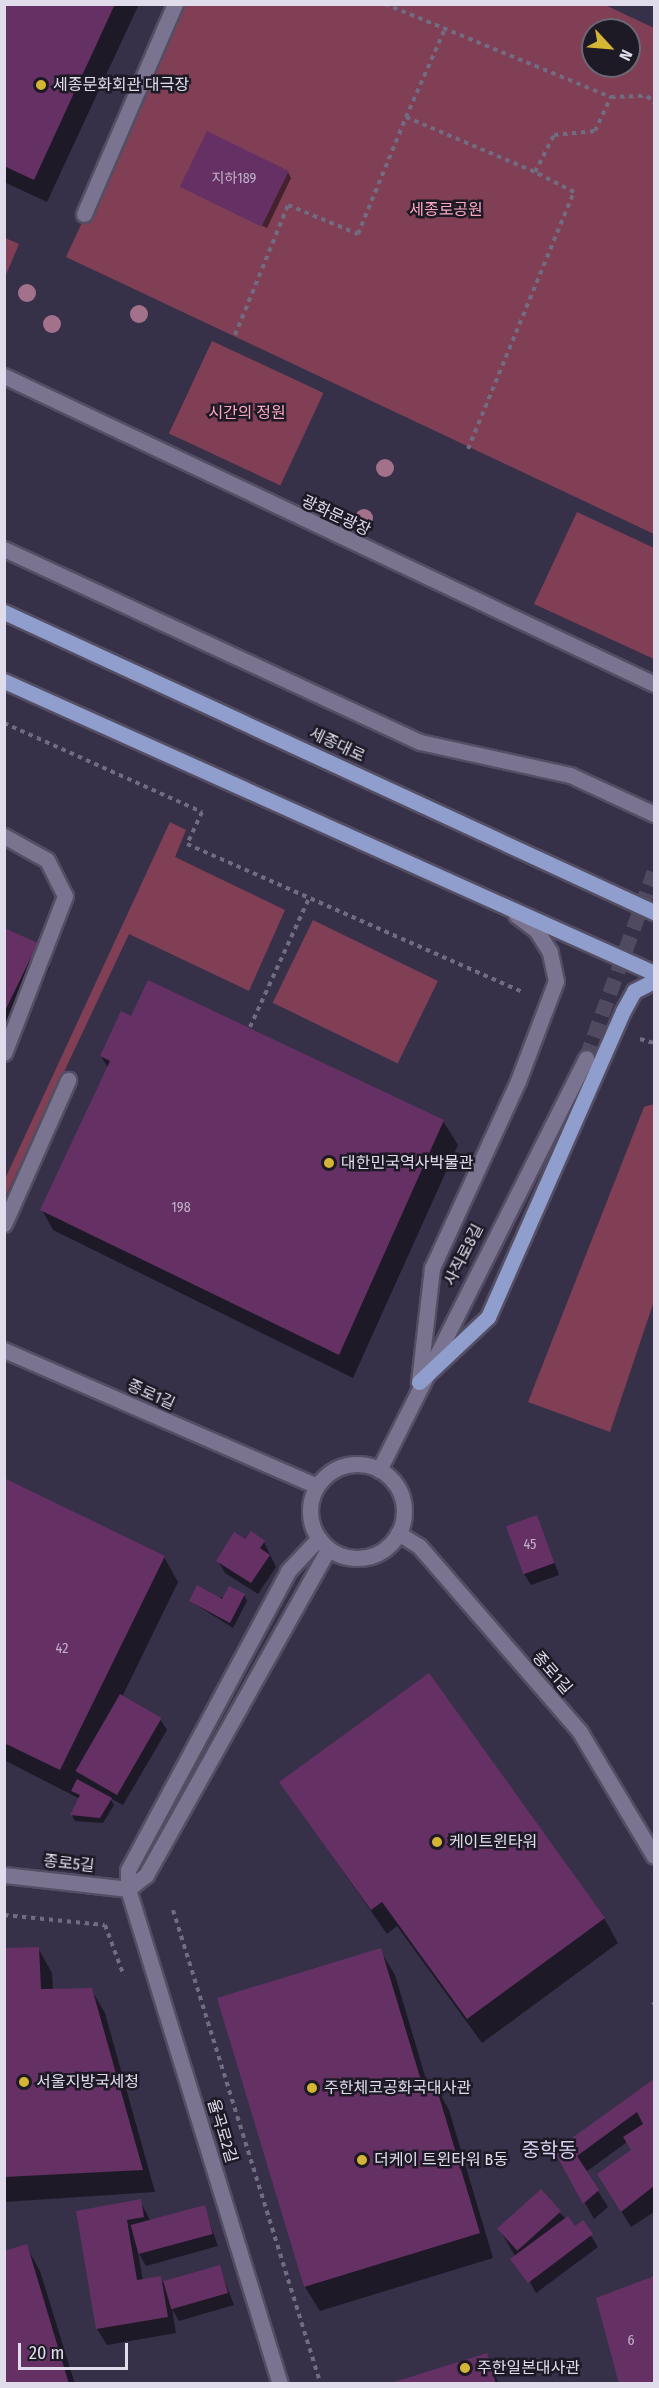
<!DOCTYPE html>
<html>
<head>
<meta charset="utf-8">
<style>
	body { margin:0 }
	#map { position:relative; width:659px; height:2388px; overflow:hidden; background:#373049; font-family:"Fira Sans Condensed","Noto Sans KR",sans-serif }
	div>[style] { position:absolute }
	.green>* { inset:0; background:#803f55; transform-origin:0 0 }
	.shadow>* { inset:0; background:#0007 }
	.building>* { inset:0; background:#653164; transform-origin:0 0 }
	.tertiary-tunnel>* { height:15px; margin-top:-7.5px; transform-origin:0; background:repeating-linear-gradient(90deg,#504a61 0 15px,transparent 0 23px) }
	.path>* { height:4px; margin-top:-2px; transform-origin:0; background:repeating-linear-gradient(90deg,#726c82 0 4.5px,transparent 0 9px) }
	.roads { filter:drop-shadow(2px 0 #544e64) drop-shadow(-2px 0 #544e64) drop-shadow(0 2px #544e64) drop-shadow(0 -2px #544e64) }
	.service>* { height:15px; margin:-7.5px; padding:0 7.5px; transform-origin:7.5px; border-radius:7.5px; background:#7b7491 }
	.pedestrian>* { height:15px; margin:-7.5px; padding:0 7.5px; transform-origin:7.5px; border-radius:7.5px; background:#7b7491 }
	.minor>* { height:15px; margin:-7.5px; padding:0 7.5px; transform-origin:7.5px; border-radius:7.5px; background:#7b7491 }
	.tertiary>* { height:15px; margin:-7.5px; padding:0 7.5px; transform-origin:7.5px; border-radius:7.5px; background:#7b7491 }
	.tertiary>.ring { margin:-7.5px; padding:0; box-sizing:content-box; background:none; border:15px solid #7b7491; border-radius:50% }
	.primary>* { height:15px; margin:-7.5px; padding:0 7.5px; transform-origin:7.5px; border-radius:7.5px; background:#8f9ecd }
	.trees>* { width:18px; height:18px; margin:-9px; border-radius:50%; background:#a3718a }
	.dots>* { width:16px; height:16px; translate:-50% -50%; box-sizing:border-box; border:3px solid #1d1a26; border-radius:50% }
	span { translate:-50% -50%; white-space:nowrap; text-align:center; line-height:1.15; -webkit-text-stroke:5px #1d1a26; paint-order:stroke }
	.number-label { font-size:14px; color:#c1b1ca }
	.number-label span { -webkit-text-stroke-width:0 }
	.poi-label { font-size:16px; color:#e0dcec }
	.left { translate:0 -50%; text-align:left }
	.park-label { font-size:16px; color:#fca6c0 }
	.street-label { font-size:16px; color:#e0dcec }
	.quarter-label { font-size:20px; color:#d8d1f1 }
	.frame { position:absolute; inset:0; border:6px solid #e0dcec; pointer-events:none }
	.north { position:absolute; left:581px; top:18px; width:60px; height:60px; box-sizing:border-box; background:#1d1a26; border:2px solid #6b6875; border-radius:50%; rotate:116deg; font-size:16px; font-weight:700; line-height:24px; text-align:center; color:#e0dcec }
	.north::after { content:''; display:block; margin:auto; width:21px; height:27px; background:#d5b535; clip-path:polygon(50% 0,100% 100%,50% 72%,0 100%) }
	.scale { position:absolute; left:18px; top:2343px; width:110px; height:27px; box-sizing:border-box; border:3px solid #e0dcec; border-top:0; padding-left:8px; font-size:18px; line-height:21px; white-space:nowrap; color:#e0dcec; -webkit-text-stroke:4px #1d1a26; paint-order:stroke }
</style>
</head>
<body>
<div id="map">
	<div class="green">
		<div style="clip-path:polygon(evenodd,603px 4px,654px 28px,654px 534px,66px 257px,183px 5px,603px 4px,593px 30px,629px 30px,629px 66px,593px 66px,593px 30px)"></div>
		<div style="clip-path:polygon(5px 238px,19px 244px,5px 277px)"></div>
		<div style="left:212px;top:341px;width:123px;height:102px;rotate:25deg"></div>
		<div style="clip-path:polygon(577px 512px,654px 548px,654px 659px,534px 604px)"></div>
		<div style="clip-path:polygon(170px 822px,186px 830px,175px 857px,285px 910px,249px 991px,129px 934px,5px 1197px,5px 1179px)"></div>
		<div style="left:313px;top:920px;width:139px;height:92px;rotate:26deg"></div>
		<div style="clip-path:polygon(654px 1104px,654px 1301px,610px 1432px,528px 1402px,644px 1107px)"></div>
	</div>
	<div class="shadow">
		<div style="clip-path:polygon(4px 4px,139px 4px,47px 202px,4px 182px)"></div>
		<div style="clip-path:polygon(288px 172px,291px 178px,267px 228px,181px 187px)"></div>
		<div style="clip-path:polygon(4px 930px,37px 944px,50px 967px,4px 1062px)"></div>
		<div style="clip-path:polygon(101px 1056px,443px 1121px,458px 1145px,353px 1378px,53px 1230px,42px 1210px,108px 1068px)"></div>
		<div style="clip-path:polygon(4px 1479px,164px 1557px,178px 1582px,122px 1697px,160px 1719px,167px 1730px,123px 1805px,110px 1798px,114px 1805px,103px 1823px,75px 1821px,72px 1815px,80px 1799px,4px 1760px)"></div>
		<div style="clip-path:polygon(537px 1517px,559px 1575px,531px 1585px,524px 1574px)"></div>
		<div style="clip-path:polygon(251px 1533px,264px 1542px,276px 1567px,258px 1594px,225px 1573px,218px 1561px)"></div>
		<div style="clip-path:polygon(244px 1595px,247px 1601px,233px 1628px,190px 1601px)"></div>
		<div style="clip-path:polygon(281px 1783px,604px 1918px,618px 1943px,482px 2043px,397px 1926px,387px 1934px)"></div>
		<div style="clip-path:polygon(38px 1948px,52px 1973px,53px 1990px,91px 1989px,105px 2013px,155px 2192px,4px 2202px,4px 1950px)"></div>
		<div style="clip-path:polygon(380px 1950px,395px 1975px,428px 2086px,435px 2085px,449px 2110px,493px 2258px,320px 2311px,305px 2287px)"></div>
		<div style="clip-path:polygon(654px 2081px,654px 2212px,631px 2227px,608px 2190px,632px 2150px,627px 2142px,586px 2172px,608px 2207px,594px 2219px,556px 2152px)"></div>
		<div style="clip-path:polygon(140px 2201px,151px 2222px,204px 2207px,218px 2246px,146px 2266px,138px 2252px,143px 2281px,160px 2277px,163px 2283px,219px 2266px,234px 2305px,179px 2321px,172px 2309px,176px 2333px,107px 2345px,97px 2329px,78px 2212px)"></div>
		<div style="clip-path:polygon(559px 2212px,575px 2228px,582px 2222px,598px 2247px,536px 2293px,499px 2228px)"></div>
		<div style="clip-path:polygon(26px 2246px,40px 2271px,75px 2384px,4px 2384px)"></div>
		<div style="clip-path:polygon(654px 2276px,654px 2384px,621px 2384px,598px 2299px)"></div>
		<div style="clip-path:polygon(486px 2355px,499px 2384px,394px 2384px)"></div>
	</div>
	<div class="building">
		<div style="clip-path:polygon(4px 4px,115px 4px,34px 180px,4px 166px)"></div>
		<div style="left:207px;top:131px;width:91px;height:62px;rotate:26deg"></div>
		<div style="clip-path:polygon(4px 928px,38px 943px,4px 1013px)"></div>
		<div style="clip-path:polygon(148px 980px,444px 1120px,339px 1355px,40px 1210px,110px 1061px,100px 1056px,121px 1011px,131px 1016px)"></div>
		<div style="clip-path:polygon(4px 1478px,165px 1556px,60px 1770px,4px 1743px)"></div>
		<div style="left:537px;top:1515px;width:51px;height:33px;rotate:70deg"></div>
		<div style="clip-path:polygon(251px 1531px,265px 1541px,260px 1548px,270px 1555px,251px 1583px,216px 1561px,234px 1532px,245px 1539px)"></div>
		<div style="clip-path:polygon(197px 1585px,222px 1599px,229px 1586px,245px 1594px,230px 1623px,189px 1601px)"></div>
		<div style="clip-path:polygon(429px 1673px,605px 1918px,467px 2019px,382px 1902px,371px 1910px,279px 1782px)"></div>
		<div style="left:120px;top:1694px;width:48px;height:89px;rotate:30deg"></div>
		<div style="clip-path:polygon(77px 1779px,112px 1798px,100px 1818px,70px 1815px,80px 1795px,71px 1791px)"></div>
		<div style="clip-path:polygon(39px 1947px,41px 1989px,92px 1988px,143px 2170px,4px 2177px,4px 1948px)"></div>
		<div style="clip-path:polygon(381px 1948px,423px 2087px,435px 2083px,480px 2233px,304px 2287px,217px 1998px)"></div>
		<div style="clip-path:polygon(654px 2079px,654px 2186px,621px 2212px,597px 2174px,631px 2150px,623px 2137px,643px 2124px,637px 2112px,577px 2156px,599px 2190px,583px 2204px,554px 2151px)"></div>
		<div style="left:541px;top:2189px;width:30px;height:59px;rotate:48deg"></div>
		<div style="clip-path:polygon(141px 2199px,144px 2217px,127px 2220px,137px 2280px,161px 2276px,168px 2317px,96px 2329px,76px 2211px)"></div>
		<div style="left:205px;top:2205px;width:30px;height:77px;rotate:75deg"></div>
		<div style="clip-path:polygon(568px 2216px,575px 2226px,583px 2220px,593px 2234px,528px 2283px,510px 2259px)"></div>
		<div style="clip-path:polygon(27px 2244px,69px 2384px,4px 2384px,4px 2251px)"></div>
		<div style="left:220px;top:2265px;width:29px;height:59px;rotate:74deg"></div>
		<div style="clip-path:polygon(654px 2276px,654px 2384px,619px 2384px,596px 2298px)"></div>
		<div style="clip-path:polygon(487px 2353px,496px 2384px,391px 2384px,391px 2383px)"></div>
	</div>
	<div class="tertiary-tunnel">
		<div style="left:586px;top:1058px;width:198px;rotate:-69.9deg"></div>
	</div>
	<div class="path">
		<div style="left:385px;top:4px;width:244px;rotate:22.4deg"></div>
		<div style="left:611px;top:97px;width:36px;rotate:-2deg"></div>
		<div style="left:647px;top:96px;width:10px;rotate:45deg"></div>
		<div style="left:444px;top:31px;width:94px;rotate:113.8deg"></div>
		<div style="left:406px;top:117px;width:140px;rotate:23.1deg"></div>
		<div style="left:535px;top:172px;width:42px;rotate:-62.8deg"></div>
		<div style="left:554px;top:135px;width:41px;rotate:-5.6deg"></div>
		<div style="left:595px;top:131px;width:38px;rotate:-65deg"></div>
		<div style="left:235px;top:335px;width:140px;rotate:-67.8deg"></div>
		<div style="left:288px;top:205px;width:76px;rotate:22.5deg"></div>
		<div style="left:358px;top:234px;width:126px;rotate:-67.7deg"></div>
		<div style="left:468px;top:449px;width:278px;rotate:-67.6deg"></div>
		<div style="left:574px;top:192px;width:44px;rotate:-152.9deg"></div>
		<div style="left:4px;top:723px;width:217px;rotate:24.2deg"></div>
		<div style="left:202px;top:812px;width:35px;rotate:115deg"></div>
		<div style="left:187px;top:844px;width:365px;rotate:23.8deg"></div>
		<div style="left:250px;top:1027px;width:144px;rotate:-65.4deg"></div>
		<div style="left:640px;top:1039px;width:15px;rotate:16deg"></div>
		<div style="left:173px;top:1910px;width:497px;rotate:72.7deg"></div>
		<div style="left:4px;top:1915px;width:101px;rotate:5.7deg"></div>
		<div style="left:105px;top:1925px;width:54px;rotate:69.6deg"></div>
		<div style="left:653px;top:2002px;width:2px;rotate:63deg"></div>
	</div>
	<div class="roads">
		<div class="service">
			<div style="left:84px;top:214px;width:229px;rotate:-66.6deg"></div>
			<div style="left:4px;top:836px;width:49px;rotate:29.2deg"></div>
			<div style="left:47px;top:860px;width:40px;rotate:63.4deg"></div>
			<div style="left:65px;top:896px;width:168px;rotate:111.2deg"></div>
			<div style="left:4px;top:1224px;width:158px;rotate:-66deg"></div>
		</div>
		<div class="pedestrian">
			<div style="left:4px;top:376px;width:719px;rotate:25.35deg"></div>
			<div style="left:4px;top:549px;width:459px;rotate:24.9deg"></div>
			<div style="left:420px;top:742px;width:154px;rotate:12.4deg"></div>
			<div style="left:570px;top:775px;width:93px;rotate:24.9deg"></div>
		</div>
		<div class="minor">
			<div style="left:4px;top:1350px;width:341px;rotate:23.5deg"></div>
			<div style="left:398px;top:1533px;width:25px;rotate:32deg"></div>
			<div style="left:419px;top:1546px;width:246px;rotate:49.1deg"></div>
			<div style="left:580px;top:1732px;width:144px;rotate:59.2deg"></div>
			<div style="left:4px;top:1875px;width:125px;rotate:6.4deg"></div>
			<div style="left:128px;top:1889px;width:518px;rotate:72.93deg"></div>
		</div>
		<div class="tertiary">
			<div style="left:419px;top:1382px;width:115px;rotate:-83.5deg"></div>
			<div style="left:432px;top:1268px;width:206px;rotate:-65.3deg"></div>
			<div style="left:518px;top:1081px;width:107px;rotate:-69.2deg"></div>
			<div style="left:556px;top:981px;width:30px;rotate:-102deg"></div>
			<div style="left:550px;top:952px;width:26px;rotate:-122deg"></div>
			<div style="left:536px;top:930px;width:25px;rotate:-143deg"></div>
			<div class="ring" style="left:310px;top:1464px;width:79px;height:79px"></div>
			<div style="left:379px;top:1470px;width:461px;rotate:-63.3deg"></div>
			<div style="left:128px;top:1889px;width:19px;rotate:-90deg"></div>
			<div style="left:128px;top:1870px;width:339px;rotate:-61.8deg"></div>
			<div style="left:288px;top:1571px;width:44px;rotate:-46.8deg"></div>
			<div style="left:128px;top:1889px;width:23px;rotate:-38deg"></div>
			<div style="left:146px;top:1875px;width:373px;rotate:-60.8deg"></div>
		</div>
		<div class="primary">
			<div style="left:4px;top:612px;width:716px;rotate:24.78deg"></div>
			<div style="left:4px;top:681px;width:713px;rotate:24.19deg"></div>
			<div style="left:419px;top:1382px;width:95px;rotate:-43.3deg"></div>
			<div style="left:488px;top:1317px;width:334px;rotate:-66.2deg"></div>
			<div style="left:623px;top:1011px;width:23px;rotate:-61deg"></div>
			<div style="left:634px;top:991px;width:22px;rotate:-27deg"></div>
		</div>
	</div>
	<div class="trees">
		<div style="left:27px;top:293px"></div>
		<div style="left:139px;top:314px"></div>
		<div style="left:52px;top:324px"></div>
		<div style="left:385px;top:468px"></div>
		<div style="left:364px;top:518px"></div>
	</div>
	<div class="dots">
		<div style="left:41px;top:85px;background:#d5b535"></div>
		<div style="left:329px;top:1163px;background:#d5b535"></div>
		<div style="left:437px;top:1842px;background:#d5b535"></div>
		<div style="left:24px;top:2082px;background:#d5b535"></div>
		<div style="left:312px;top:2088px;background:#d5b535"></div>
		<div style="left:362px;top:2160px;background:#d5b535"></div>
		<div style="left:465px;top:2368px;background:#d5b535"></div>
	</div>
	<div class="number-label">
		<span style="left:234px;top:179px">지하189</span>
		<span style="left:181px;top:1208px">198</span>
		<span style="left:530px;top:1545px">45</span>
		<span style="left:62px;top:1649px">42</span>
		<span style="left:631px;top:2341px">6</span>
	</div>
	<div class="poi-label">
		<span class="left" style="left:53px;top:85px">세종문화회관 대극장</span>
		<span class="left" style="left:341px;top:1163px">대한민국역사박물관</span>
		<span class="left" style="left:449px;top:1842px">케이트윈타워</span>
		<span class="left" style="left:36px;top:2082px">서울지방국세청</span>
		<span class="left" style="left:324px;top:2088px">주한체코공화국대사관</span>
		<span class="left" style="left:374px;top:2160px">더케이 트윈타워 B동</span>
		<span class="left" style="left:477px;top:2368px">주한일본대사관</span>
	</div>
	<div class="park-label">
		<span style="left:446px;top:210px">세종로공원</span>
		<span style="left:247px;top:413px">시간의 정원</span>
	</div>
	<div class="street-label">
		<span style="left:336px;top:516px;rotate:25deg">광화문광장</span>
		<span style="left:337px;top:745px;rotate:25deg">세종대로</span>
		<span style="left:464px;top:1255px;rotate:-63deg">사직로8길</span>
		<span style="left:151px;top:1395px;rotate:24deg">종로1길</span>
		<span style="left:552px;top:1673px;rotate:49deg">종로1길</span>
		<span style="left:69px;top:1864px;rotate:6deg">종로5길</span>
		<span style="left:222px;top:2131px;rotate:73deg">율곡로2길</span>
	</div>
	<div class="quarter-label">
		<span style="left:549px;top:2150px">중학동</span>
	</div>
	<div class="frame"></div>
	<div class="north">N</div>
	<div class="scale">20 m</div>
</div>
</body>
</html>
